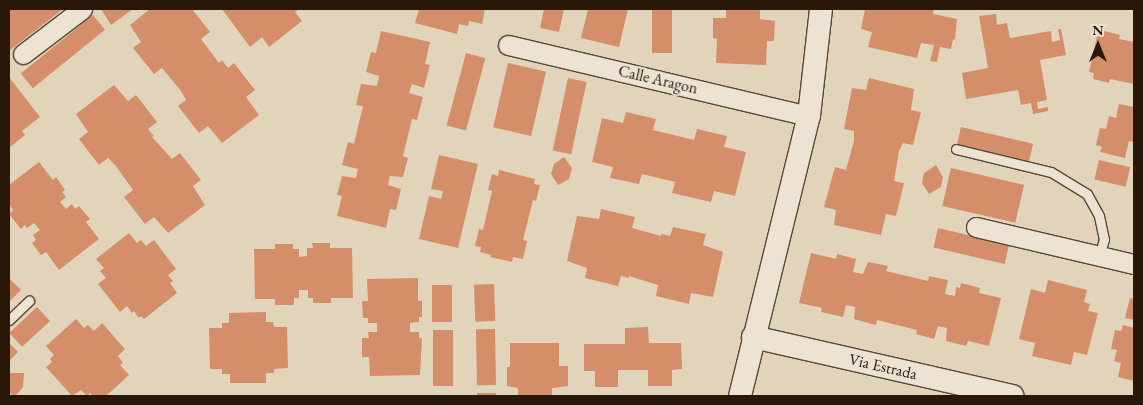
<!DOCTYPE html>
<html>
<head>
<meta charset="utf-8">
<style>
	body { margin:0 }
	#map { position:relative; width:1143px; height:405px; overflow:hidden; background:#e1d4bb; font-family:"EB Garamond",serif }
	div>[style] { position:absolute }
	.building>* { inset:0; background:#d48e6a; transform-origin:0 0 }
	.roads { filter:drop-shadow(1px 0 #574736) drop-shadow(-1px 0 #574736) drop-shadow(0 1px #574736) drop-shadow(0 -1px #574736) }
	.service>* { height:9px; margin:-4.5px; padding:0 4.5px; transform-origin:4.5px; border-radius:4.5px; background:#ece3d3 }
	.minor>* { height:19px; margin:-9.5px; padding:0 9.5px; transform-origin:9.5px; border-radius:9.5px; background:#ece3d3 }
	.tertiary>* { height:22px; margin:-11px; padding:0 11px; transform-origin:11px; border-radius:11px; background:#ece3d3 }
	span { translate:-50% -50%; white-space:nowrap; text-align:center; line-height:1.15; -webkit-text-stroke:4px #ece3d3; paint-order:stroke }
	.street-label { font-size:16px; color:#29180a }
	.frame { position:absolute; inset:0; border:10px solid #29180a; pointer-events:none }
	.north { position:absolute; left:1073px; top:20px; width:50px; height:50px; -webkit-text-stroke:4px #ece3d3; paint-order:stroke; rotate:0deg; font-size:14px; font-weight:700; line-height:20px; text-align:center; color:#29180a }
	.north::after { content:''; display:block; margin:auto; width:18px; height:22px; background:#29180a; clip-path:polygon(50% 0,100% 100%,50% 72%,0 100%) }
</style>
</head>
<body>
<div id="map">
	<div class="building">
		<div style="clip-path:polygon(9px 9px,63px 9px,9px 51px)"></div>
		<div style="clip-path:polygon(101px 9px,133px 9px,111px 25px)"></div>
		<div style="clip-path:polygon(150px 9px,192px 9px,210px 32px,201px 39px,219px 63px,222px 60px,228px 68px,234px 63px,255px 90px,246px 97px,259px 115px,222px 143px,208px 126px,199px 133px,178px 106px,186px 100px,181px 91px,162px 68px,154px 74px,133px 48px,141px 42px,130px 25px)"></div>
		<div style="clip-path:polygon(222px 9px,299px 9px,295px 12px,302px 21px,269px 47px,262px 37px,250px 47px)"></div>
		<div style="clip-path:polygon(419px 9px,485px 9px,482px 24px,469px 21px,468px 26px,459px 24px,457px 34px,415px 23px)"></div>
		<div style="clip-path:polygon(544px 9px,564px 9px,559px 32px,540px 28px)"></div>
		<div style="clip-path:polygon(588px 9px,628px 9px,619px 47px,581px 38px)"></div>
		<div style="left:652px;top:9px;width:20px;height:44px"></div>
		<div style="clip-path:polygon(726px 9px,760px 9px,760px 19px,775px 21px,774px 41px,767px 41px,766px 65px,716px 63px,717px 39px,713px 38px,713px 18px,726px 18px)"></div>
		<div style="clip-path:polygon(865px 9px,934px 9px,933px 14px,957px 19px,955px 40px,953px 39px,951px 49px,940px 47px,937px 62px,930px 61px,934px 45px,921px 43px,917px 58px,868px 47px,872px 32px,861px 29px)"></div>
		<div style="clip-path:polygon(996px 14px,997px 25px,1007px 23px,1010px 38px,1051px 31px,1052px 42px,1060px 40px,1058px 29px,1061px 29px,1066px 55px,1040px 60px,1047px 100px,1037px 102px,1038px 109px,1048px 107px,1048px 111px,1033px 114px,1031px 103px,1021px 105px,1018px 90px,966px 99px,962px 73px,988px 68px,979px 16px)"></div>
		<div style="left:93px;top:15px;width:19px;height:93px;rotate:51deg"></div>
		<div style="clip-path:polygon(381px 31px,430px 42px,425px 64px,430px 65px,424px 88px,412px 84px,409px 93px,423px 97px,417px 120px,412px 119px,403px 156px,408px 158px,403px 177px,390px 176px,388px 185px,401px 189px,396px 210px,390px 209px,386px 228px,337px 216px,342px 196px,337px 195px,342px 176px,356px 178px,358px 169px,342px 165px,348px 142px,354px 144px,363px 106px,356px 105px,361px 84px,377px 86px,379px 76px,366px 72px,371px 52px,376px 53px)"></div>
		<div style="clip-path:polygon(1104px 31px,1120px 35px,1119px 39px,1134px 42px,1134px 84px,1110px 79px,1109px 83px,1093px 79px,1094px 73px,1089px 72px,1097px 36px,1103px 37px)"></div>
		<div style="left:466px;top:53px;width:20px;height:75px;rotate:15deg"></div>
		<div style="left:508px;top:63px;width:39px;height:66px;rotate:13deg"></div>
		<div style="clip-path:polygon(9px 77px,40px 117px,22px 131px,25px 135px,9px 148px)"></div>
		<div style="left:568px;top:78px;width:19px;height:74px;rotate:12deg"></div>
		<div style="clip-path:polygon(869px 78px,914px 89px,911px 110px,921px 112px,913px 145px,903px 143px,899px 151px,894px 181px,904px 183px,896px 216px,886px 214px,881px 235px,834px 225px,836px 210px,824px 207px,835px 167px,846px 170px,854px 141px,854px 131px,844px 129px,852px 88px,866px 90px)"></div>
		<div style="clip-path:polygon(114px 85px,128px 101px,136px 95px,157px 122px,148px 129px,154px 136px,152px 137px,172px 159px,180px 153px,201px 180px,193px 186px,205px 205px,168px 233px,154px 217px,145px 224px,124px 197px,133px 190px,116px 166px,108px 158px,99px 165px,79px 139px,88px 132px,76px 114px)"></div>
		<div style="clip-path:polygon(1119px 104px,1134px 107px,1134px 142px,1129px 141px,1125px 158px,1100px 152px,1102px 147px,1096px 145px,1100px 128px,1106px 129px,1109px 116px,1116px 118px)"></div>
		<div style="clip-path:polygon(626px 112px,656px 119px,653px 130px,694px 140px,697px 129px,727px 136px,724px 147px,746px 152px,735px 196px,714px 191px,711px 202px,672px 193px,675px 182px,642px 174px,639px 184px,610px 178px,613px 167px,592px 162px,602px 118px,623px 123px)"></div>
		<div style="left:961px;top:127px;width:74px;height:19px;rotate:13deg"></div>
		<div style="clip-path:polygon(439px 155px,478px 164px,458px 248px,419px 239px,429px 196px,441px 199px,443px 191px,431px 189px)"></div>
		<div style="clip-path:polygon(564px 157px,572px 168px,569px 179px,558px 185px,551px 174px,554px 164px)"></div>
		<div style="left:1099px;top:160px;width:32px;height:20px;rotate:13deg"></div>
		<div style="clip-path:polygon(39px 162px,53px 180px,56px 177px,65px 190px,62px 192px,66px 197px,60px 202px,66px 209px,72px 204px,75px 209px,79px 206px,90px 219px,86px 222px,99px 239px,59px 270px,46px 252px,41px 255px,32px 243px,36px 240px,33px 235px,40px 230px,34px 223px,27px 228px,25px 225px,21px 229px,9px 214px,13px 210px,9px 204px,9px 185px)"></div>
		<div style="clip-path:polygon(936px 165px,943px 177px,941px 187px,929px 194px,922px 183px,924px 173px)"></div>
		<div style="left:951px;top:168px;width:75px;height:39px;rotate:13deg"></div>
		<div style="clip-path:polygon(499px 170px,535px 179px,534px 184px,540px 185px,536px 201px,533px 200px,523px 240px,527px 241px,523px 259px,513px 257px,512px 262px,490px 257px,491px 255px,480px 252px,481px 247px,475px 246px,479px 229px,483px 230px,492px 191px,488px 190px,492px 174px,498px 176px)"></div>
		<div style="clip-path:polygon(601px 209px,635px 217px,632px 228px,661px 236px,661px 234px,670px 236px,673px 227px,706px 234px,703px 245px,723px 252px,713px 297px,691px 293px,689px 304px,656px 296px,658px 285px,629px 276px,629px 278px,621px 276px,618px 286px,585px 278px,587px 268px,567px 261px,577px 216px,599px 219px)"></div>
		<div style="left:938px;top:228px;width:73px;height:20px;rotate:13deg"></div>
		<div style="clip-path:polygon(129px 233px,137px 243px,141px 240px,146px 246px,154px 240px,176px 269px,168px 275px,173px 281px,170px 283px,177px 293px,144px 319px,141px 316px,139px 318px,134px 311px,132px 313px,127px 306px,120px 312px,98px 284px,106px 278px,100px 271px,104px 268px,96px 259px)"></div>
		<div style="clip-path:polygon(312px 243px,330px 243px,330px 248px,352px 248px,353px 298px,331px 298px,331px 303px,313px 303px,313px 298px,308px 298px,308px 290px,299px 290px,299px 298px,294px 298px,294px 305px,275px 305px,275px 299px,255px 299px,254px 249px,275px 249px,275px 244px,293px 244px,293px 249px,299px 249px,299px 257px,307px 256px,307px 248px,313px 248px)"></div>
		<div style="clip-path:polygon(811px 253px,836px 259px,837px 254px,856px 259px,853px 272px,863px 274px,868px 262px,888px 266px,886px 271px,928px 281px,929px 276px,948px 280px,945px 294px,955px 296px,956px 287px,960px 288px,961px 283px,980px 288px,979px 293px,1001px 298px,989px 346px,968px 341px,966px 346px,946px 341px,947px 328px,938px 326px,934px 339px,916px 334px,917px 330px,877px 320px,876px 325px,854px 319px,855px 307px,846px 305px,843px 317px,821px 312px,822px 308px,799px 303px)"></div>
		<div style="clip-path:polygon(9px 278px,21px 290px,9px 302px)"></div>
		<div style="clip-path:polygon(418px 278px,418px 301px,422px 301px,422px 317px,419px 317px,419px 322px,410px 323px,410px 332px,419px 332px,419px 338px,422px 338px,420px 375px,370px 376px,369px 357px,362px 357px,362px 338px,369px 338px,368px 332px,377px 332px,377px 323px,368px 323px,368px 318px,363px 318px,362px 301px,368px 301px,367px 279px)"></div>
		<div style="clip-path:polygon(1048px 280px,1087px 290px,1084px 302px,1090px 304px,1088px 311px,1098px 313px,1087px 355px,1074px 352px,1071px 365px,1032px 356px,1035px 343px,1019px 339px,1031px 289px,1045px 293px)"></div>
		<div style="left:494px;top:284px;width:37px;height:20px;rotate:88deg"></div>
		<div style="left:432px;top:285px;width:20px;height:37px"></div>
		<div style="clip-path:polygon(1130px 298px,1134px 299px,1134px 320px,1125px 318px)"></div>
		<div style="left:37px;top:307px;width:19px;height:38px;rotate:47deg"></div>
		<div style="clip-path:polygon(266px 312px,266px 322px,273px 322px,274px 327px,287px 327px,288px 368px,274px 369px,274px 373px,266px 373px,266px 383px,230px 383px,230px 374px,222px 374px,222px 369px,210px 369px,209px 328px,222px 328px,222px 323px,229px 323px,229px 313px)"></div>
		<div style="clip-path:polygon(76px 319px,84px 328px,88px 325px,94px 331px,102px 323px,125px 349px,118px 356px,123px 363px,120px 365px,129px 375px,106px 396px,93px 396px,90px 393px,87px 396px,81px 390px,72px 396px,46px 367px,52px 362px,50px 359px,54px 355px,46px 346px)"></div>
		<div style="clip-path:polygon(1123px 325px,1134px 328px,1134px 381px,1118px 377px,1121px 363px,1114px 361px,1117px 350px,1111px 349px,1115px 330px,1121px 331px)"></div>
		<div style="clip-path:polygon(648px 327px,649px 343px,681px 343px,682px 369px,672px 370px,672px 386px,648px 386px,648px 370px,618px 370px,618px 387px,595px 387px,595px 371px,584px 371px,584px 344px,625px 344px,625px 328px)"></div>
		<div style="left:495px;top:329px;width:56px;height:19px;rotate:89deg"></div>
		<div style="left:433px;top:330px;width:20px;height:56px"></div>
		<div style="clip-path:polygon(9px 343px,18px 352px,9px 361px)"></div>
		<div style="clip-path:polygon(510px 343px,559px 343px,559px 366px,568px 366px,568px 386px,552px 388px,552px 396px,518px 396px,518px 388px,507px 386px,507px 367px,510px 367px)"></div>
		<div style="clip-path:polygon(10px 373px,24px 373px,23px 387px,16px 395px,9px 394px)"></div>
		<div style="left:477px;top:393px;width:19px;height:3px"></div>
	</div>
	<div class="roads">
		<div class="service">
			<div style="left:956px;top:149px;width:98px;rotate:13.6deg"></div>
			<div style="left:1051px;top:172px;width:42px;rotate:31.4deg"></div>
			<div style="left:1087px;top:194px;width:25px;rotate:61deg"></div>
			<div style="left:1099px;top:216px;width:24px;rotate:78deg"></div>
			<div style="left:1104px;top:239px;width:18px;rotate:106deg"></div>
			<div style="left:9px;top:320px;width:28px;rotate:-44deg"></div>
		</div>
		<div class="minor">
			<div style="left:508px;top:45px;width:309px;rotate:13.3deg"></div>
			<div style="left:23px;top:54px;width:74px;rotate:-37.3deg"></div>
			<div style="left:976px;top:227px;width:162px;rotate:13.2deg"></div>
		</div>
		<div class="tertiary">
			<div style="left:753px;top:337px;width:266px;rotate:12.8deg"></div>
			<div style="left:740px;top:396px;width:288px;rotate:-76.2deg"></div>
			<div style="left:809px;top:116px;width:108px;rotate:-83.6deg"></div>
		</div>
	</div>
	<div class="street-label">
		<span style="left:658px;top:80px;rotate:13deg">Calle Aragon</span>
		<span style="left:883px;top:367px;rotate:13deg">Via Estrada</span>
	</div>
	<div class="frame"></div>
	<div class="north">N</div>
</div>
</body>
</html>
